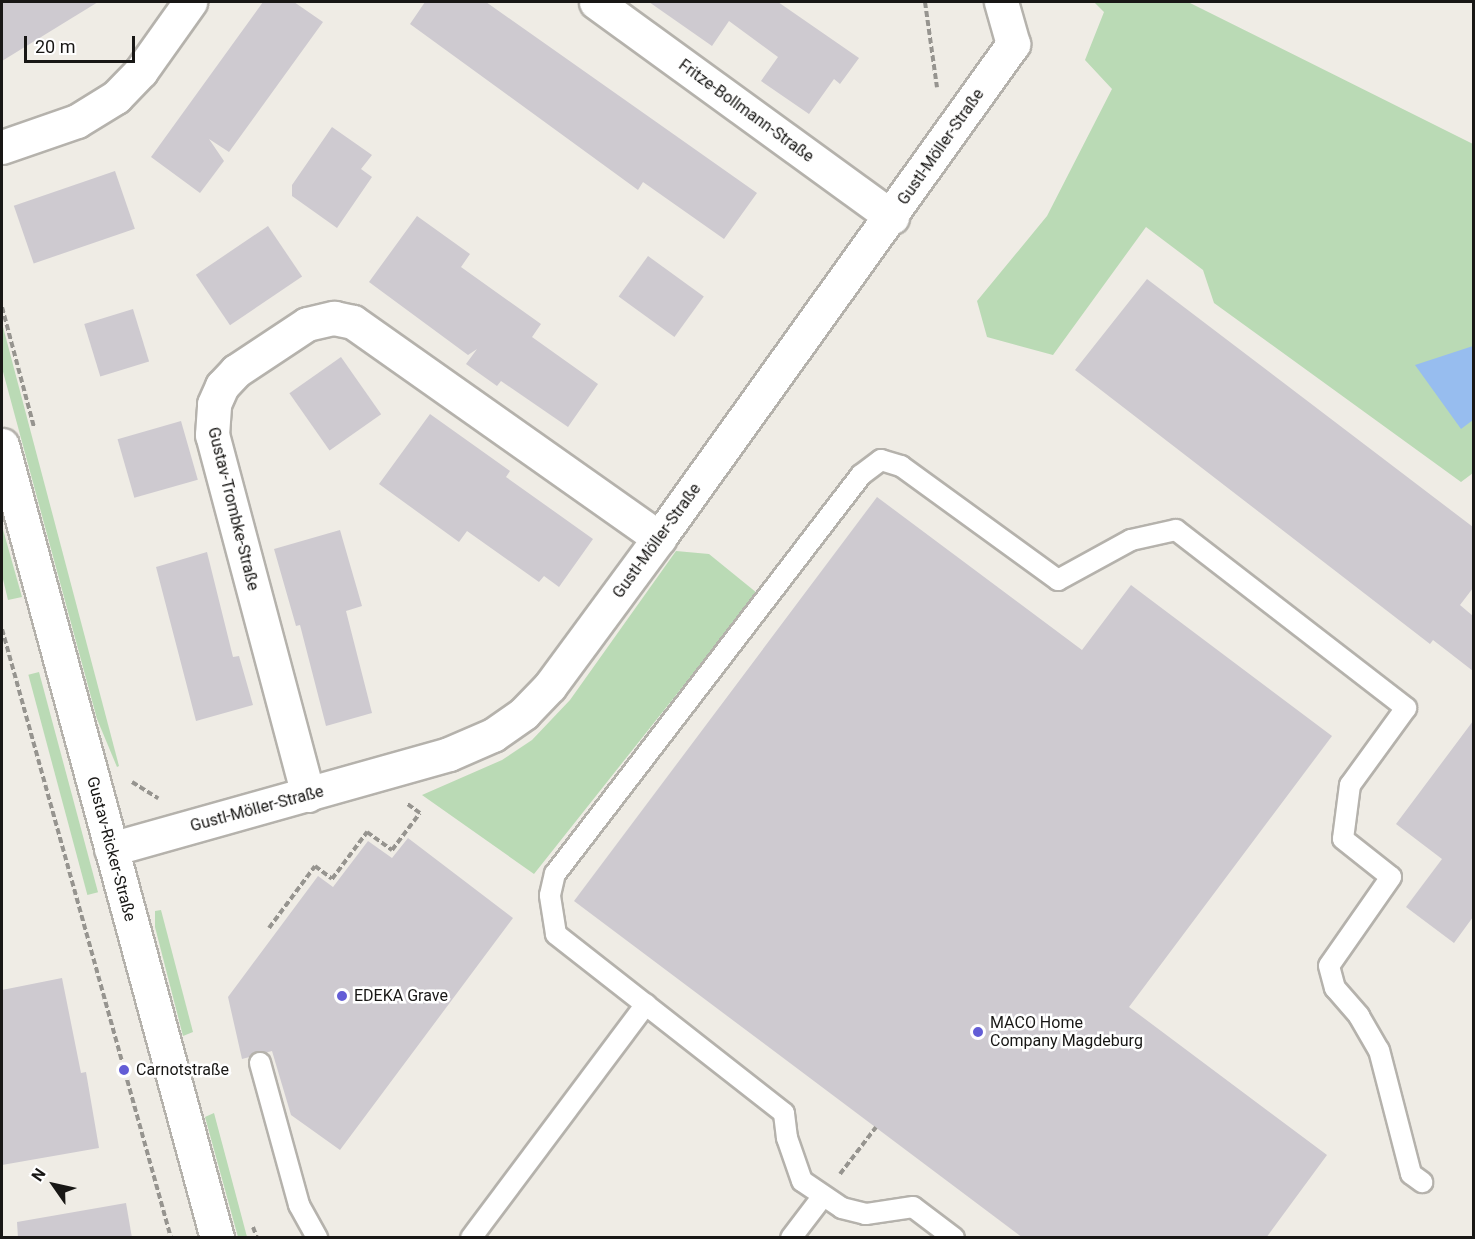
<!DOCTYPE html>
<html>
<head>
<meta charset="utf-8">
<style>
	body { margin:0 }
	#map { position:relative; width:1475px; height:1239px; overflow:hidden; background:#efece5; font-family:Roboto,sans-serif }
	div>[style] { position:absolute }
	.green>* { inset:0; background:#badab5; transform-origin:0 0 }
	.water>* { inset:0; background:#97bdef }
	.building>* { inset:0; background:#cecad0; transform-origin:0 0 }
	.path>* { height:4px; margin-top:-2px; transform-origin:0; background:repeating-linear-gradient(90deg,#96948f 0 6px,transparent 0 9px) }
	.roads { filter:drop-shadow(2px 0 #b5b2ac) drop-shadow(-2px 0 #b5b2ac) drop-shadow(0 2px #b5b2ac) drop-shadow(0 -2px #b5b2ac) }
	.lane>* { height:20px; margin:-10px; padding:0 10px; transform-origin:10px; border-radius:10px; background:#fff }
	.street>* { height:33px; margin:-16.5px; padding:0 16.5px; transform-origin:16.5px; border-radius:16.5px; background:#fff }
	.secondary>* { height:33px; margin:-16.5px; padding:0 16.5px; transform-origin:16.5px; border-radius:16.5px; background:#fff }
	.dots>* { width:16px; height:16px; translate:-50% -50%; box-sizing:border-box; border:3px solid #fff; border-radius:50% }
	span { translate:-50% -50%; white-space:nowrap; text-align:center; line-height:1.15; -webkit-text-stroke:5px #fff; paint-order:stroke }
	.street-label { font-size:16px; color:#181715 }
	.poi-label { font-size:16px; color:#181715 }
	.left { translate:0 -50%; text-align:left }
	.frame { position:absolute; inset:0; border:3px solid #181715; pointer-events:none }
	.north { position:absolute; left:24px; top:1155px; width:60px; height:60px; -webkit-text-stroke:4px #fff; paint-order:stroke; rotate:304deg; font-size:16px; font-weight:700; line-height:24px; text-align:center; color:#181715 }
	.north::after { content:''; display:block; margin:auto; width:21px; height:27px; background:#181715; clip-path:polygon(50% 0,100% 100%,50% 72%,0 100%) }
	.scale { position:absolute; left:24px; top:36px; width:111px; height:27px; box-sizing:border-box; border:3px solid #181715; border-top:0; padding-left:8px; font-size:18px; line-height:21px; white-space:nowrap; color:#181715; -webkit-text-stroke:4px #fff; paint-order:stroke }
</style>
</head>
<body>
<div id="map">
	<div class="green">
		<div style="clip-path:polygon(1094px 2px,1188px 2px,1473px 144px,1473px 473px,1461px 482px,1214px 303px,1203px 270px,1146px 227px,1053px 355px,987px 337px,977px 301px,1047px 216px,1112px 89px,1085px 60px,1104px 12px)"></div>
		<div style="clip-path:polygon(2px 323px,119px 766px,117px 767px,97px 719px,2px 368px)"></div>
		<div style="clip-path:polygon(2px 526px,22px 597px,8px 600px,2px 575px)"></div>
		<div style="clip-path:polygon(676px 551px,709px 554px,757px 593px,534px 874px,422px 795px,502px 760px,532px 740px,570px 700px)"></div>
		<div style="left:39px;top:672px;width:228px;height:11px;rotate:75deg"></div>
		<div style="clip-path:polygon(161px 910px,193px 1032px,183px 1036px,155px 927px,155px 911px)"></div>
		<div style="clip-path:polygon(214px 1113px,242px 1218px,247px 1237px,238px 1237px,205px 1117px)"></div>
	</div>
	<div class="water">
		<div style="clip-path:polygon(1473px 346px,1473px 420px,1461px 429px,1415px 365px)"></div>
	</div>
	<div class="building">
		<div style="clip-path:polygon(2px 2px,98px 2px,2px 61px)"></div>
		<div style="clip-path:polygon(263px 2px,294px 2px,323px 22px,229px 152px,209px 139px,224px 161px,200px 193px,151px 157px)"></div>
		<div style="clip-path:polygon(425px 2px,486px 2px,757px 193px,724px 239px,643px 182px,638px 190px,410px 24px)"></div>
		<div style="clip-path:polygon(649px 2px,778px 2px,859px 58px,840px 84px,834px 79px,809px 114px,761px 81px,778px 57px,729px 21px,712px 46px)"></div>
		<div style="clip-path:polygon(332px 127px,372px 155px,361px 169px,372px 177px,337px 228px,292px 196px,292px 185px)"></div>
		<div style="left:115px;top:171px;width:61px;height:107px;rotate:71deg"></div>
		<div style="clip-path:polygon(417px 216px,470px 254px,461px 267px,541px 324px,532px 337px,598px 384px,568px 427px,501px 381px,497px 386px,466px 364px,477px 349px,468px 355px,369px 282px)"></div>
		<div style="left:268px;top:226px;width:61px;height:87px;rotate:56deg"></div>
		<div style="left:648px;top:256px;width:69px;height:50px;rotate:36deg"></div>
		<div style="clip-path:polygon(1147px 279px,1473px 527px,1473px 588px,1460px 605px,1473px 616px,1473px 671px,1433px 640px,1430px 644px,1075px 370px)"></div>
		<div style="left:133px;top:309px;width:55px;height:51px;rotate:73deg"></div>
		<div style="left:341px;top:357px;width:70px;height:63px;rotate:55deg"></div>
		<div style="clip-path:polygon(430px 414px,510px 471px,506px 477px,593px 539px,559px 587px,544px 576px,539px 582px,467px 531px,459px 542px,379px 484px)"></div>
		<div style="left:181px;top:421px;width:61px;height:66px;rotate:74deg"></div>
		<div style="clip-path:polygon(877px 497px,1082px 650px,1131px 585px,1332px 736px,1129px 1007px,1327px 1155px,1266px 1238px,1023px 1238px,574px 901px)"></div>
		<div style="clip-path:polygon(340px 530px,362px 606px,346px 611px,372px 713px,326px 726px,300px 625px,296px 626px,274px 549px)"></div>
		<div style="clip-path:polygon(207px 552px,233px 657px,239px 656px,253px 705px,196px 721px,156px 567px)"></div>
		<div style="clip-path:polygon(1473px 721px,1473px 917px,1454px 943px,1406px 907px,1442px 859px,1396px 824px)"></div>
		<div style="clip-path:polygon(408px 838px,513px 918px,340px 1150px,291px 1115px,272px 1051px,242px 1059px,228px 997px,318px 876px,333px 887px,368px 841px,392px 858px)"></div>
		<div style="clip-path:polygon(62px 978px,81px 1073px,86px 1072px,99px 1148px,2px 1165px,2px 990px)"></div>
		<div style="clip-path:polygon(126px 1203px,132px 1238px,18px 1238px,17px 1222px)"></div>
	</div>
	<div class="path">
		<div style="left:925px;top:2px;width:86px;rotate:82deg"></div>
		<div style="left:2px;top:307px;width:124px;rotate:75.1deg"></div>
		<div style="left:2px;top:629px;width:632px;rotate:74.49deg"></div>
		<div style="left:132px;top:782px;width:31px;rotate:32deg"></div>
		<div style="left:269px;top:928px;width:77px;rotate:-53.4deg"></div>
		<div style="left:315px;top:866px;width:21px;rotate:37deg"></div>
		<div style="left:332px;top:879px;width:59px;rotate:-53.3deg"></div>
		<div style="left:367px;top:832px;width:31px;rotate:36deg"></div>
		<div style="left:392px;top:850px;width:46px;rotate:-52.9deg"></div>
		<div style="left:420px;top:813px;width:17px;rotate:-144deg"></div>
		<div style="left:840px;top:1174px;width:59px;rotate:-52.5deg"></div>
		<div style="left:253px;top:1227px;width:12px;rotate:70deg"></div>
	</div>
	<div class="roads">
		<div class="lane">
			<div style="left:260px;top:1063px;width:147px;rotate:74.6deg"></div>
			<div style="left:299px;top:1205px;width:38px;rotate:61deg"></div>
			<div style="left:471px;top:1238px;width:292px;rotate:-53.2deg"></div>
			<div style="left:791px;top:1238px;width:53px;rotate:-52.7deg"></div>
			<div style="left:954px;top:1238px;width:51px;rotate:-142.9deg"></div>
			<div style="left:913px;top:1207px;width:48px;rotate:171.5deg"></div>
			<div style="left:866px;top:1214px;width:25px;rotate:-166deg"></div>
			<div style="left:842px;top:1208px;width:48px;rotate:-146deg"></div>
			<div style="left:802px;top:1181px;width:46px;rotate:-109.2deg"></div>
			<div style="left:787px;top:1138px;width:25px;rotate:-97deg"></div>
			<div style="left:784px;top:1113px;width:290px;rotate:-141.9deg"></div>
			<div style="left:556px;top:934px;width:39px;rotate:-99deg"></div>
			<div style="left:550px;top:895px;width:22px;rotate:-77deg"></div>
			<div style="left:555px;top:874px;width:503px;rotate:-52.51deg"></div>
			<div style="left:861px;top:475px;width:25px;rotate:-37deg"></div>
			<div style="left:881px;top:460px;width:21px;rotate:17deg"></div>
			<div style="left:901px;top:466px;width:194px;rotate:36deg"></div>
			<div style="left:1058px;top:580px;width:83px;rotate:-28.7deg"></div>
			<div style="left:1131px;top:540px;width:46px;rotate:-12.5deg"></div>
			<div style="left:1176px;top:530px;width:291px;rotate:37.7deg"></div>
			<div style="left:1406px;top:708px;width:95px;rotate:126deg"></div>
			<div style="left:1350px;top:785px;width:54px;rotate:97.4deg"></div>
			<div style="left:1343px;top:839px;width:61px;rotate:38.4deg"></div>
			<div style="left:1391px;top:877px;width:108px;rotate:124.9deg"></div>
			<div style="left:1329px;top:966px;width:23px;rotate:75deg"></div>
			<div style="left:1335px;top:988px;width:37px;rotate:49deg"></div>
			<div style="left:1359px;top:1016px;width:39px;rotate:60deg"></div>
			<div style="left:1379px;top:1050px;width:128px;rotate:75.5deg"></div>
			<div style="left:1411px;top:1174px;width:14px;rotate:36deg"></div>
		</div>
		<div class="street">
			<div style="left:596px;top:2px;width:366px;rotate:36deg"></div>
			<div style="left:2px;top:147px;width:79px;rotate:-19.1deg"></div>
			<div style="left:77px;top:121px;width:46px;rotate:-31.6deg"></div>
			<div style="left:116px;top:97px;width:36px;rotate:-46deg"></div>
			<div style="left:141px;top:71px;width:85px;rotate:-54.6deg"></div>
			<div style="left:308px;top:795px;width:373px;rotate:-104.9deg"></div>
			<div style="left:212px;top:435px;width:31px;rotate:-86deg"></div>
			<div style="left:214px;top:404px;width:20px;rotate:-66deg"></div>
			<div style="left:222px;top:386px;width:21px;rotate:-47deg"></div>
			<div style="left:236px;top:371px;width:85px;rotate:-33.5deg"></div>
			<div style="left:307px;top:324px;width:28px;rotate:-13deg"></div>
			<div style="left:334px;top:318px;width:19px;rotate:12deg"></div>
			<div style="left:353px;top:322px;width:375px;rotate:35.2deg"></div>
			<div style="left:111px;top:849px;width:351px;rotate:-15.7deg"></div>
			<div style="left:449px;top:754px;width:48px;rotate:-23.4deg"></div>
			<div style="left:493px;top:735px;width:38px;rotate:-35deg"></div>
			<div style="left:524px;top:713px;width:37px;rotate:-46deg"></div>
			<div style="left:550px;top:686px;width:184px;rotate:-53.6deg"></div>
			<div style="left:659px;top:538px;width:608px;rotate:-54.37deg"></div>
			<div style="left:1013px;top:44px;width:44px;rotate:-105.9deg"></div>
		</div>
		<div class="secondary">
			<div style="left:2px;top:445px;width:822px;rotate:74.83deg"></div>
		</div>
	</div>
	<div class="dots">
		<div style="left:342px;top:996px;background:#635dd6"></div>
		<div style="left:978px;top:1032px;background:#635dd6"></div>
		<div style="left:124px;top:1070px;background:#635dd6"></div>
	</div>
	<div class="street-label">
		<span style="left:746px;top:111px;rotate:36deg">Fritze-Bollmann-Straße</span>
		<span style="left:941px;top:147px;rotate:-55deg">Gustl-Möller-Straße</span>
		<span style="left:233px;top:509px;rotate:76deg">Gustav-Trombke-Straße</span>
		<span style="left:657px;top:541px;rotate:-54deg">Gustl-Möller-Straße</span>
		<span style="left:257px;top:809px;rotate:-15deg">Gustl-Möller-Straße</span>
		<span style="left:111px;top:849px;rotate:75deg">Gustav-Ricker-Straße</span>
	</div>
	<div class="poi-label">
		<span class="left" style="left:354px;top:996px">EDEKA Grave</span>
		<span class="left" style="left:990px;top:1032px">MACO Home<br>Company Magdeburg</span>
		<span class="left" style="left:136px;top:1070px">Carnotstraße</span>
	</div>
	<div class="frame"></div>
	<div class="north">N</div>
	<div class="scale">20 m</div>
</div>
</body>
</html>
